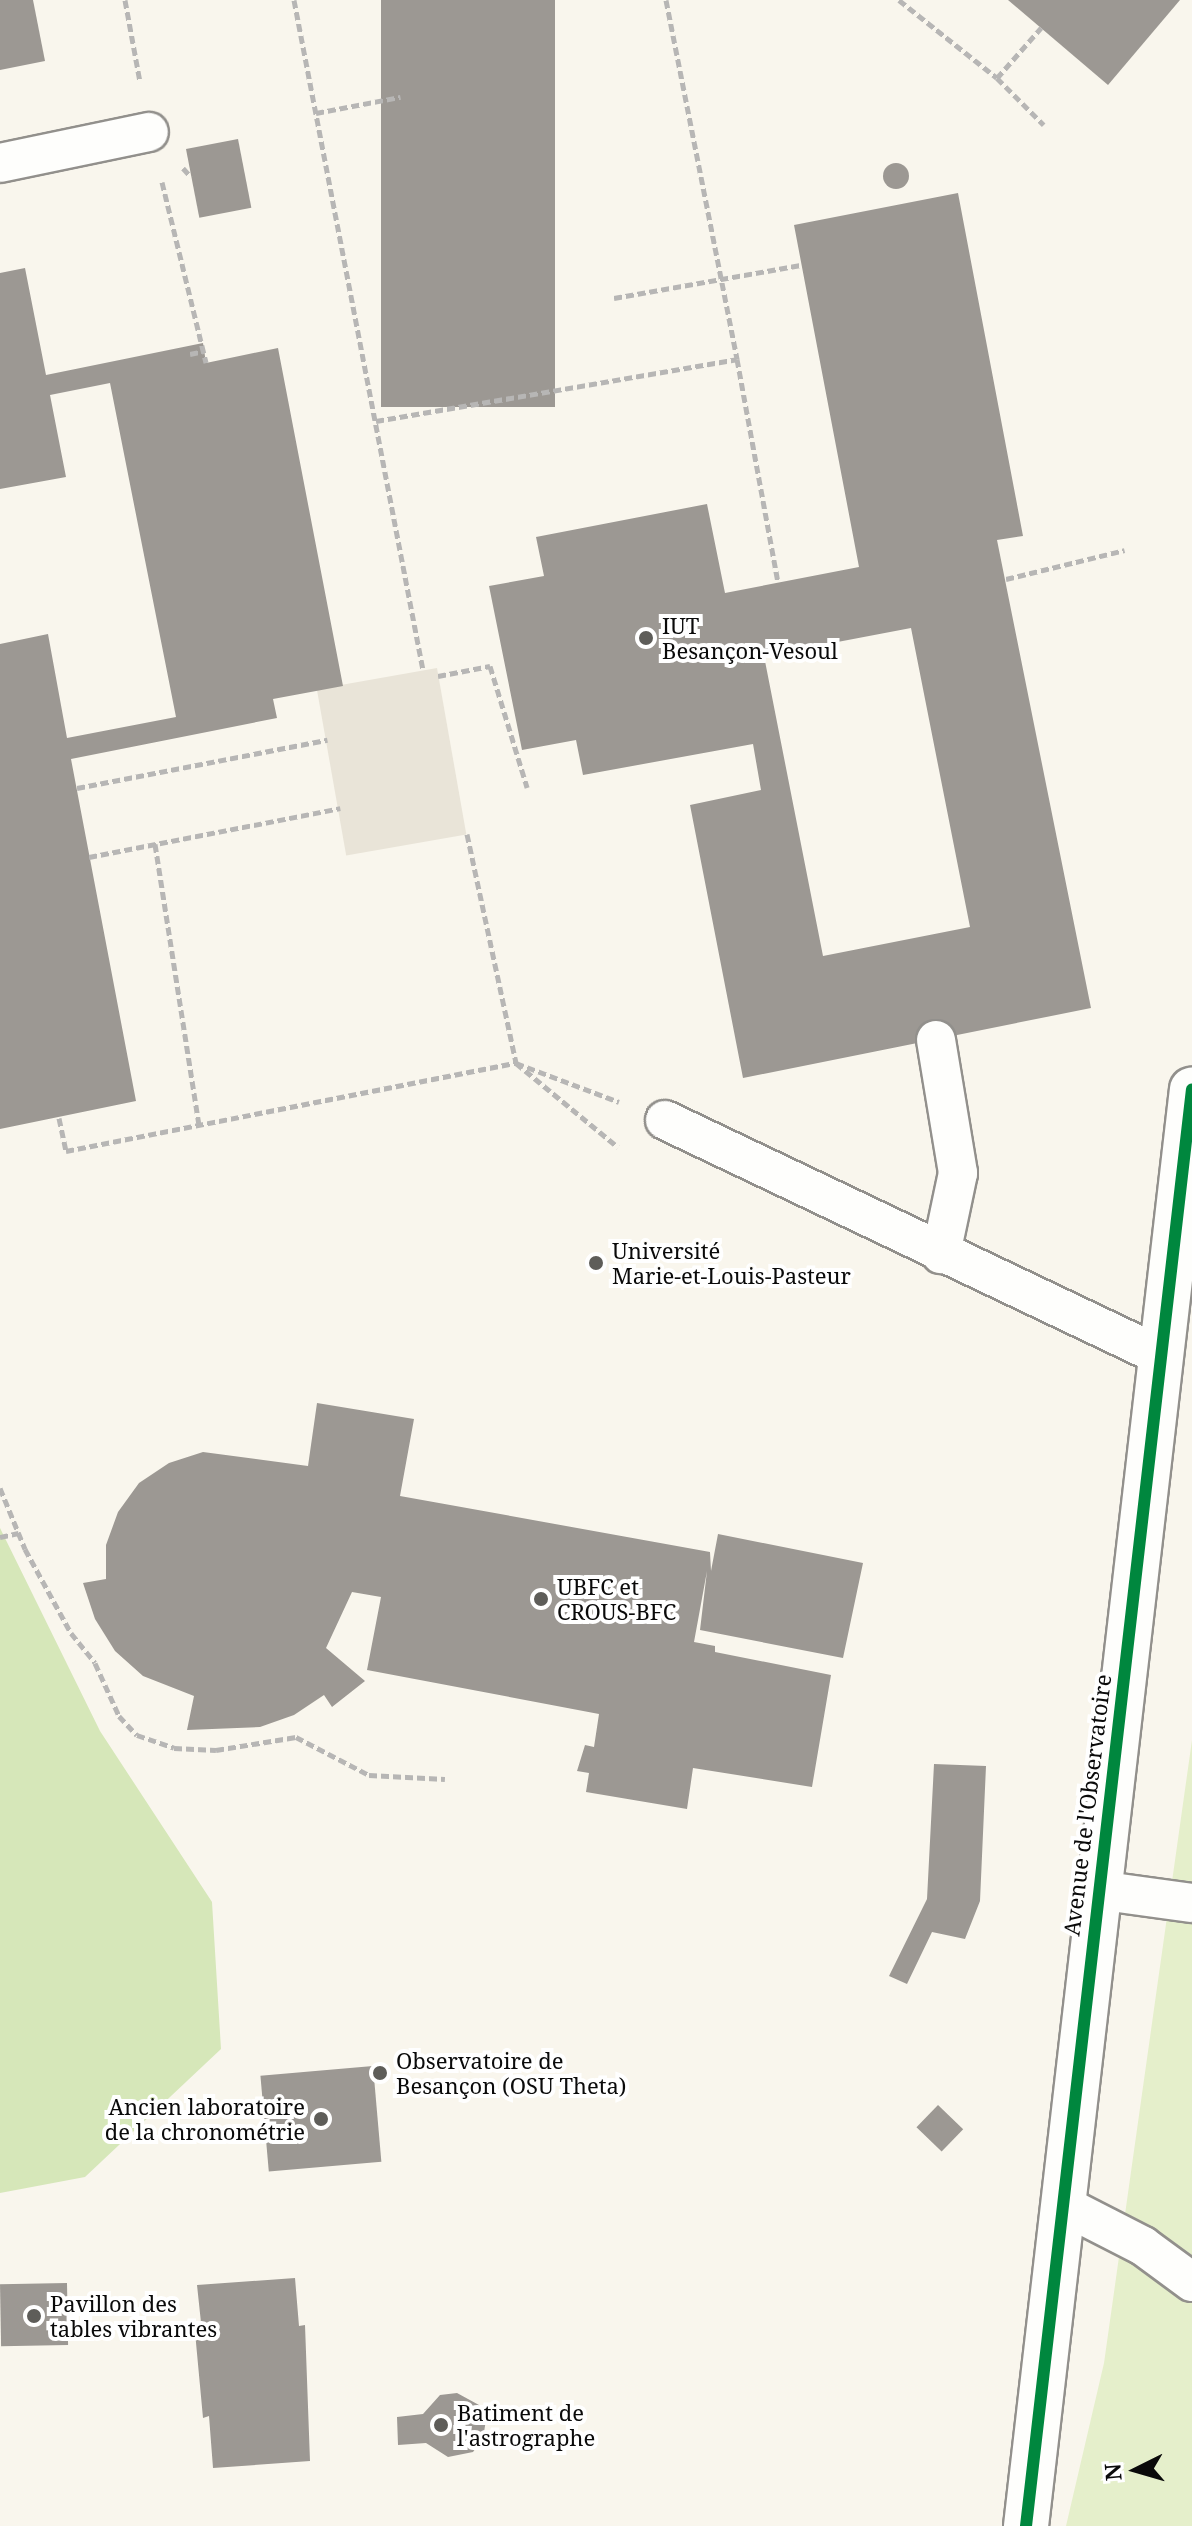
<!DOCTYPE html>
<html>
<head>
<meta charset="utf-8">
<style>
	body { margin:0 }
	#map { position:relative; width:1192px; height:2526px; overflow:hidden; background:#f9f6ed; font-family:"Noto Serif",serif }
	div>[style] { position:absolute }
	.green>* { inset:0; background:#e5efcb }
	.forest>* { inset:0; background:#d6e7b9 }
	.plaza>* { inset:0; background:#e9e4d8; transform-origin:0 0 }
	.building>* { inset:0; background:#9c9893; transform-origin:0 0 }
	.round { border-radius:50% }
	.path>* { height:5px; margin-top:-2.5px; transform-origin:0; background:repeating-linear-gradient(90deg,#b7b6b5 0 8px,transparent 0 12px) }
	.roads { filter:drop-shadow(2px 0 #92908c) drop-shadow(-2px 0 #92908c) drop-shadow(0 2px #92908c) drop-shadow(0 -2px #92908c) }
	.service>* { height:38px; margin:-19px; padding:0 19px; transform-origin:19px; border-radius:19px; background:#fefefc }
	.minor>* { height:44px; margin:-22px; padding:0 22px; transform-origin:22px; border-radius:22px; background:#fefefc }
	.cycleway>* { height:12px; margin:-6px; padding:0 6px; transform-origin:6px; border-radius:6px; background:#00873e }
	.dots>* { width:22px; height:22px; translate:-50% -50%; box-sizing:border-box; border:4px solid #fff; border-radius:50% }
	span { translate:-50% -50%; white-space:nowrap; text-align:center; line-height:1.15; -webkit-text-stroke:8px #fff; paint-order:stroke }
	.poi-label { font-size:22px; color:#0a0a0a }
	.left { translate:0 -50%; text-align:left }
	.right { translate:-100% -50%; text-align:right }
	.street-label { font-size:22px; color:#0a0a0a }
	.north { position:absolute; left:1096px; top:2430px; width:80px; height:80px; -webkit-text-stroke:6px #fff; paint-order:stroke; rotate:265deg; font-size:22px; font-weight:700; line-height:32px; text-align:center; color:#0a0a0a }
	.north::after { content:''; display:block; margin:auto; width:28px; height:36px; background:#0a0a0a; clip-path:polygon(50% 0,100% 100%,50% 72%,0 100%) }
</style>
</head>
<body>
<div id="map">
	<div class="green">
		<div style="clip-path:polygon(1192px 1740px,1192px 2526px,1066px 2526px,1104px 2363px)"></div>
	</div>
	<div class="forest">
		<div style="clip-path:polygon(0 1528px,100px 1731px,212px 1902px,221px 2049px,85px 2177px,0 2193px)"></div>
	</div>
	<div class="plaza">
		<div style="left:437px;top:668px;width:169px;height:122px;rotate:80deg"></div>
	</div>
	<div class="building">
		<div style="clip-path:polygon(0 0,33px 0,45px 61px,0 70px)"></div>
		<div style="left:381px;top:0;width:174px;height:407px"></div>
		<div style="clip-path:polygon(1008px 0,1180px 0,1108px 85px)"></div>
		<div style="left:238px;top:139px;width:70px;height:53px;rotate:79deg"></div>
		<div class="round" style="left:883px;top:163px;width:26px;height:26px"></div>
		<div style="clip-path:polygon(evenodd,958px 193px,1023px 536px,997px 540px,1091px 1008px,743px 1078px,690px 805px,761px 790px,753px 744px,583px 775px,576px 740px,522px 750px,489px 586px,544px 576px,536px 537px,707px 504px,725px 593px,859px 567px,794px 225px,958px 193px,911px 628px,970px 927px,823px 956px,764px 656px,911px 628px)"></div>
		<div style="clip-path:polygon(25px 268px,46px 375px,203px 343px,206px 363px,278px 348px,343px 686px,273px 699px,277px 718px,71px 759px,136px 1101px,0 1129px,0 644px,48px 634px,67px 738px,176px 717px,110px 383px,50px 395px,66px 477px,0 489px,0 273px)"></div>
		<div style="clip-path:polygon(317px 1403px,414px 1419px,400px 1496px,710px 1552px,711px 1571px,718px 1534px,863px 1563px,843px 1658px,700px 1630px,707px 1571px,694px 1642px,715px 1646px,715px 1652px,831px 1675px,812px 1787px,693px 1768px,687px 1809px,586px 1792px,589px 1773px,577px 1771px,585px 1745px,594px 1747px,599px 1714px,367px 1670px,381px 1597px,352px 1592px,326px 1648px,365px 1681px,332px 1707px,324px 1695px,294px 1715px,260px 1727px,187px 1730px,194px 1696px,143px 1676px,115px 1651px,95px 1619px,83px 1583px,106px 1579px,106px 1545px,118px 1512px,139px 1483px,169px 1463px,203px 1452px,308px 1466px)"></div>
		<div style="clip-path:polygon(934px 1764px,986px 1766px,980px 1901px,965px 1939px,932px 1932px,907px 1984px,889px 1976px,927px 1899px)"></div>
		<div style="left:373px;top:2066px;width:96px;height:113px;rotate:85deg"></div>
		<div style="left:938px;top:2105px;width:35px;height:31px;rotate:44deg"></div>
		<div style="clip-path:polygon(295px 2278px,299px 2326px,305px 2325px,310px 2461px,213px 2468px,209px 2416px,203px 2418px,195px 2332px,202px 2332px,197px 2285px)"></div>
		<div style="left:67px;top:2283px;width:62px;height:67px;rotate:89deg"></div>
		<div style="clip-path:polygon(457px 2393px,479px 2405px,486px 2420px,483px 2438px,473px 2452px,448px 2457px,426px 2443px,398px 2445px,397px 2417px,423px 2414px,440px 2395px)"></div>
	</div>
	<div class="path">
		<div style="left:125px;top:0;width:83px;rotate:79.6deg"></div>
		<div style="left:294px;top:0;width:682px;rotate:79.1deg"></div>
		<div style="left:666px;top:0;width:366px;rotate:78.8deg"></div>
		<div style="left:899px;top:0;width:125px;rotate:38.5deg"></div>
		<div style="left:997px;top:78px;width:66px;rotate:45deg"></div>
		<div style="left:997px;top:78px;width:67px;rotate:-48.7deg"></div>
		<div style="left:316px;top:113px;width:86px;rotate:-10.8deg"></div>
		<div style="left:183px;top:168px;width:12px;rotate:48deg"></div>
		<div style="left:162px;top:182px;width:186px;rotate:76.3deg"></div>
		<div style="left:614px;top:298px;width:191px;rotate:-10deg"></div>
		<div style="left:190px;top:354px;width:14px;rotate:-12deg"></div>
		<div style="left:376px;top:421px;width:366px;rotate:-9.7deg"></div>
		<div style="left:737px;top:359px;width:227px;rotate:79.6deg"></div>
		<div style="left:1006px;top:579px;width:122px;rotate:-13.7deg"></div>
		<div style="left:438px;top:676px;width:53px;rotate:-10.9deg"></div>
		<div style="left:490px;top:666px;width:127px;rotate:73deg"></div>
		<div style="left:77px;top:788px;width:255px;rotate:-10.9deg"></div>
		<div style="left:467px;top:834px;width:234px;rotate:77.9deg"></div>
		<div style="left:516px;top:1063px;width:132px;rotate:39.5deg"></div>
		<div style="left:155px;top:844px;width:285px;rotate:81.1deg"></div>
		<div style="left:89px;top:857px;width:256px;rotate:-11deg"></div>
		<div style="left:59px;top:1118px;width:34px;rotate:78deg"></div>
		<div style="left:66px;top:1151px;width:459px;rotate:-11.1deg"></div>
		<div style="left:516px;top:1063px;width:110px;rotate:20.7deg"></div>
		<div style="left:0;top:1488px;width:66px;rotate:67.7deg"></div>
		<div style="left:25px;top:1549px;width:96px;rotate:61.3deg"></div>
		<div style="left:71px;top:1633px;width:38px;rotate:51deg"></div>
		<div style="left:95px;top:1663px;width:58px;rotate:65.6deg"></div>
		<div style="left:119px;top:1716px;width:26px;rotate:47deg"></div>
		<div style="left:137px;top:1735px;width:39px;rotate:19deg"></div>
		<div style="left:174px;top:1748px;width:42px;rotate:2.7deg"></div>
		<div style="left:216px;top:1750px;width:81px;rotate:-9.2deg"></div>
		<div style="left:296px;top:1737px;width:82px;rotate:27.5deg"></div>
		<div style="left:369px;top:1775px;width:76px;rotate:3deg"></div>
		<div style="left:0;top:1537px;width:19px;rotate:-12deg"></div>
	</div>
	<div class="roads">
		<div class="service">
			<div style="left:0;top:163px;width:152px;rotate:-11.8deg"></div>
			<div style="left:936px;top:1040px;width:135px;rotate:80.6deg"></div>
			<div style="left:958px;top:1173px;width:83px;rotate:101.9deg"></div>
			<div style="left:665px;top:1120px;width:549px;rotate:25.45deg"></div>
			<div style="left:1097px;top:1890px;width:96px;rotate:7.8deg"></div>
			<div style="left:1063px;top:2205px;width:90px;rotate:27.1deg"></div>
			<div style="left:1143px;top:2246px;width:61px;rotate:36.3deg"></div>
		</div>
		<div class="minor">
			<div style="left:1026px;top:2526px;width:1446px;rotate:-83.41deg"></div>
		</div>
	</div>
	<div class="cycleway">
		<div style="left:1026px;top:2526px;width:1446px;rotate:-83.41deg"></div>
	</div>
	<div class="dots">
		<div style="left:646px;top:638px;background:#5e5d59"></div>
		<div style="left:596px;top:1263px;background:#5e5d59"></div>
		<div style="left:541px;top:1599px;background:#5e5d59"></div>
		<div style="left:380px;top:2073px;background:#5e5d59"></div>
		<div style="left:321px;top:2119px;background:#5e5d59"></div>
		<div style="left:34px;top:2316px;background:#5e5d59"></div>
		<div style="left:441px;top:2425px;background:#5e5d59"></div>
	</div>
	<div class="poi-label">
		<span class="left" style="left:662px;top:638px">IUT<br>Besançon-Vesoul</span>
		<span class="left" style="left:612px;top:1263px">Université<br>Marie-et-Louis-Pasteur</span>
		<span class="left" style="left:557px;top:1599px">UBFC et<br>CROUS-BFC</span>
		<span class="left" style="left:396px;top:2073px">Observatoire de<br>Besançon (OSU Theta)</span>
		<span class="right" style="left:305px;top:2119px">Ancien laboratoire<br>de la chronométrie</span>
		<span class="left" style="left:50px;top:2316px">Pavillon des<br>tables vibrantes</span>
		<span class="left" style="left:457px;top:2425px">Batiment de<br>l'astrographe</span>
	</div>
	<div class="street-label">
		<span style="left:1087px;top:1805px;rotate:-83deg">Avenue de l'Observatoire</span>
	</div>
	<div class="north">N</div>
</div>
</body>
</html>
